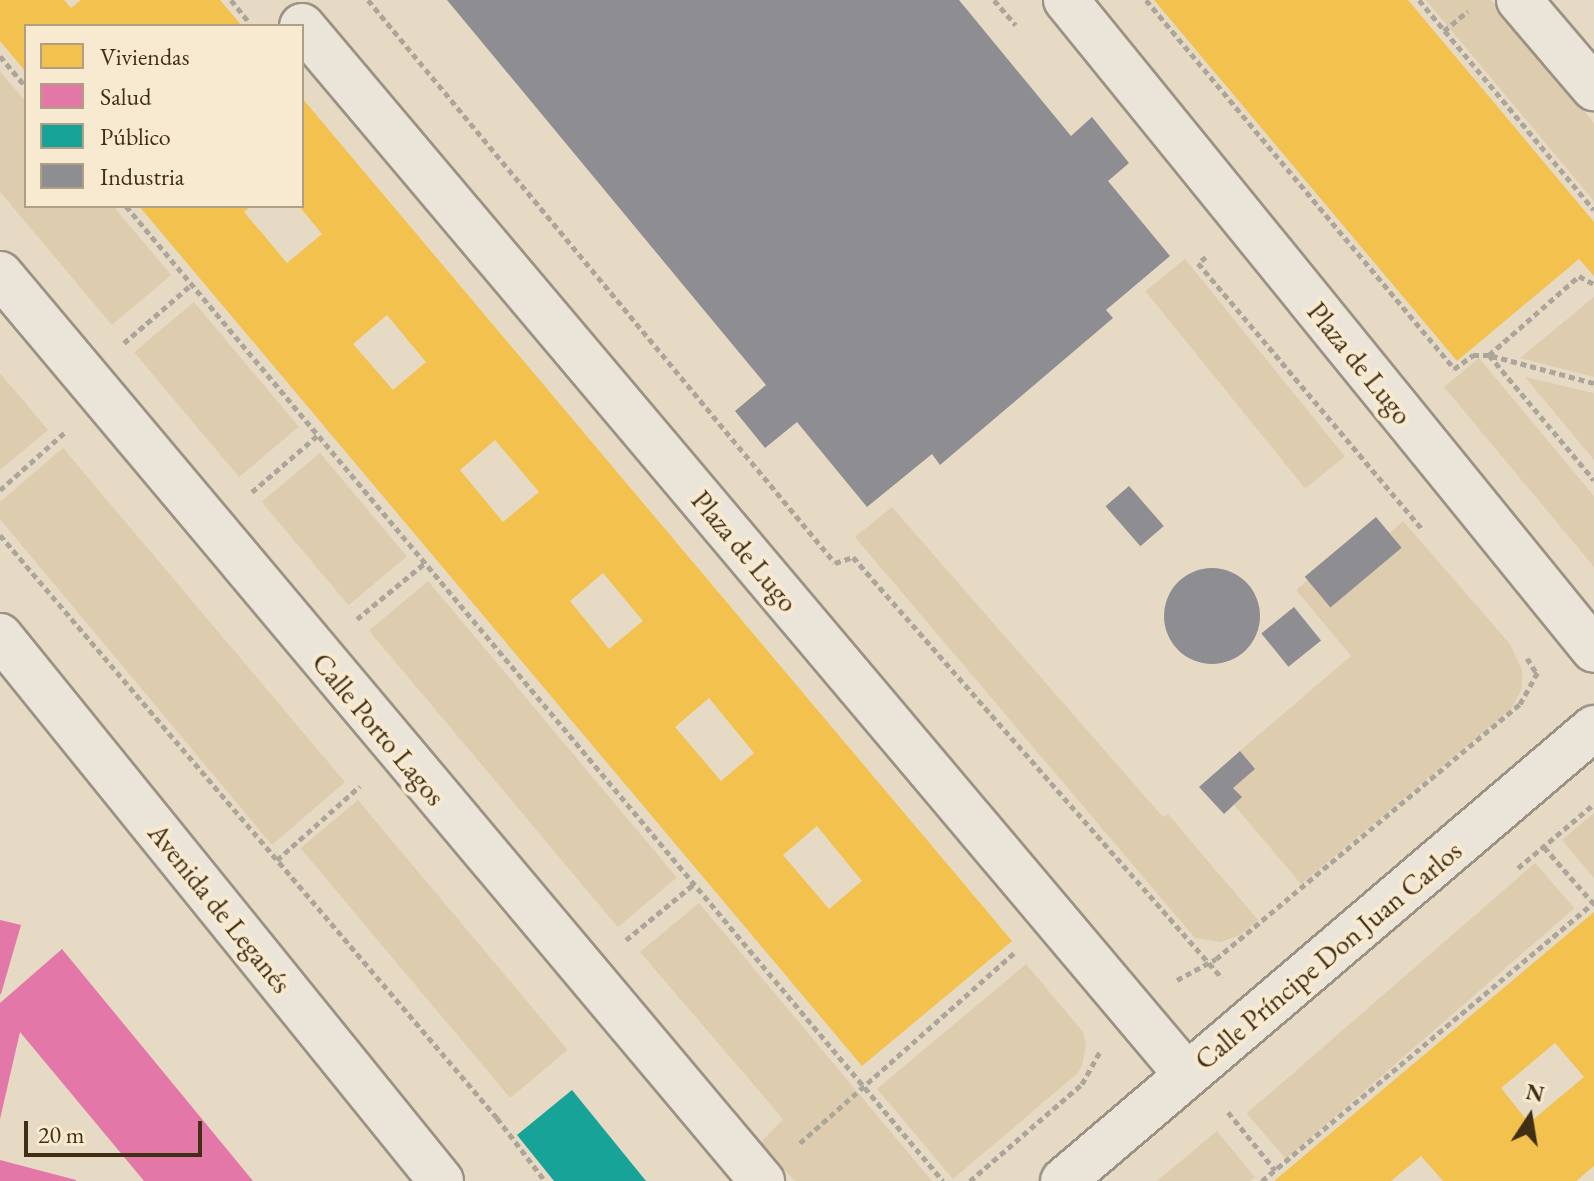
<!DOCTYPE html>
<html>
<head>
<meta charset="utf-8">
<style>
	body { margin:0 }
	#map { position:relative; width:1594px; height:1181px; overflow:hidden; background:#e6dac5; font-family:"EB Garamond",serif }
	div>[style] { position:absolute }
	.green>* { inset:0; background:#ddccae; transform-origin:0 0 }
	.homes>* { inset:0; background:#f2c14e }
	.health>* { inset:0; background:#e377a8 }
	.public>* { inset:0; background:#17a398 }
	.industry>* { inset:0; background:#8d8d92; transform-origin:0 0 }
	.round { border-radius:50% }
	.path>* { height:5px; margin-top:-2.5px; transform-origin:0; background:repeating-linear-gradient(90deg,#aba59a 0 6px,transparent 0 10px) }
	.roads { filter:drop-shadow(2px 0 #9b9283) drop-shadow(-2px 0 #9b9283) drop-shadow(0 2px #9b9283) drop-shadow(0 -2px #9b9283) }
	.minor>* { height:44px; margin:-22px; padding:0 22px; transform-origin:22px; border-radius:22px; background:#eae4d9 }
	span { translate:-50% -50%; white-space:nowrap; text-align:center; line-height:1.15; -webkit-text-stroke:8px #f8ead0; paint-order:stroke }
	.street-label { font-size:28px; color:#412e14 }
	.legend { position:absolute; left:24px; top:24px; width:280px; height:184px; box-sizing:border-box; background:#f8ead0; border:2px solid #af9f85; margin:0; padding:10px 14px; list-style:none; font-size:24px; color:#412e14 }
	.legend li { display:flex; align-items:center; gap:16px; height:40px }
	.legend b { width:40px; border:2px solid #af9f85 }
	.north { position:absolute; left:1490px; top:1077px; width:80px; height:80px; -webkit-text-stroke:6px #f8ead0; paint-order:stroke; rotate:12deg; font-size:22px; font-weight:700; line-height:32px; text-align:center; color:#412e14 }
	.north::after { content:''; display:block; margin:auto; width:28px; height:36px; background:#412e14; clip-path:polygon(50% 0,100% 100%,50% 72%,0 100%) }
	.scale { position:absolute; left:24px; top:1121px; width:178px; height:36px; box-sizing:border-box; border:4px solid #412e14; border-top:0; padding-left:10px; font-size:24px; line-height:28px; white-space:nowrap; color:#412e14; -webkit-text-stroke:6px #f8ead0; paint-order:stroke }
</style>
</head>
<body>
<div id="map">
	<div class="green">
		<div style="clip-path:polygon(1426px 0,1491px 0,1594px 123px,1594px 201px)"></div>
		<div style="clip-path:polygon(0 71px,26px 102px,26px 206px,113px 206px,171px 275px,112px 325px,0 192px)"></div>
		<div style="left:1185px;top:259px;width:254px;height:51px;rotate:51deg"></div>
		<div style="clip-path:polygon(1594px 297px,1594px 377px,1520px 358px)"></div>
		<div style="left:194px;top:302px;width:163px;height:78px;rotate:50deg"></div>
		<div style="clip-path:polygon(1479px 358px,1594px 496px,1594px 567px,1444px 387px)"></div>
		<div style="clip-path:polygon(0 373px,48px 430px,0 470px)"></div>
		<div style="clip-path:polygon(1525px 377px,1594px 393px,1594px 460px)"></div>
		<div style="clip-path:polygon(63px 448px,345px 782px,272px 845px,0 519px,0 502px)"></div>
		<div style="left:320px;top:453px;width:135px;height:76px;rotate:50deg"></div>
		<div style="clip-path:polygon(892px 507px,1163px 817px,1168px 814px,1258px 920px,1240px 935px,1221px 942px,1195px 938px,855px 537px)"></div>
		<div style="clip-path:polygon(1403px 521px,1510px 644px,1522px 670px,1522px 688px,1512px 708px,1301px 884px,1234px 805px,1241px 797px,1233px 788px,1240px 751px,1351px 656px,1296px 590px,1308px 580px,1331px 607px,1402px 548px,1390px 533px)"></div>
		<div style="left:428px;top:581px;width:387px;height:77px;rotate:50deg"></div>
		<div style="left:358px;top:800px;width:326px;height:75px;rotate:50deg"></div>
		<div style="clip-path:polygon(1594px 813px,1594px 878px,1562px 840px)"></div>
		<div style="left:1535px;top:863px;width:60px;height:382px;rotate:49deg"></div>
		<div style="clip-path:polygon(699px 903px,932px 1181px,795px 1181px,759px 1144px,783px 1119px,640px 952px)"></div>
		<div style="clip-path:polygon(1026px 964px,1083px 1032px,1086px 1045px,1082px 1065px,1078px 1073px,953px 1179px,877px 1089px)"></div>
		<div style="clip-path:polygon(1217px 1131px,1255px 1177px,1250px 1181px,1157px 1181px)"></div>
	</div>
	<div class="homes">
		<div style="clip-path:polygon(0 0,64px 0,71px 8px,81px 0,220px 0,242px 26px,26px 26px,26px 72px,0 41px)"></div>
		<div style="clip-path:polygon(1154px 0,1408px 0,1594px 222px,1594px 276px,1579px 259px,1457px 361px)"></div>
		<div style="clip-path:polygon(evenodd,302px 98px,1012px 941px,862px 1066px,139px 206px,251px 206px,244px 212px,287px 263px,322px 234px,299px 206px,302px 206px,302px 98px,387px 315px,426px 362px,393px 390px,353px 344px,387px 315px,302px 98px,495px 440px,539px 492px,503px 522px,460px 470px,495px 440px,302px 98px,603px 573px,643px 621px,609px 649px,570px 601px,603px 573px,302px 98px,709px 698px,754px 753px,721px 781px,675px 727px,709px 698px,302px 98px,817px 826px,862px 881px,829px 909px,783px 855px,817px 826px)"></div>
		<div style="clip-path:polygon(evenodd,1594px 912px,1594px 1166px,1576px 1181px,1443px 1181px,1421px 1156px,1391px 1181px,1274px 1181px,1594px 912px,1555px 1043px,1584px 1077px,1529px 1123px,1501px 1088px,1555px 1043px)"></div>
	</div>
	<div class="health">
		<div style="clip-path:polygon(0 920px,21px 925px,1px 994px,0 994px)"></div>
		<div style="clip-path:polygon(62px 949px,253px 1181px,144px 1181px,20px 1032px,0 1119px,0 1003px)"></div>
		<div style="clip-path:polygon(0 1160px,76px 1180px,76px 1181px,0 1181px)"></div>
	</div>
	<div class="public">
		<div style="clip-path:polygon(572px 1090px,646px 1181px,554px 1181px,517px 1135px)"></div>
	</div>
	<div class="industry">
		<div style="clip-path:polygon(447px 0,959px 0,1071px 136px,1092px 117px,1129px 163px,1108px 181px,1170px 256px,1106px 310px,1113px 318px,940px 465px,932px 454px,867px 507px,797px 422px,765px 448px,735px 411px,766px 385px)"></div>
		<div style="left:1129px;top:486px;width:53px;height:31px;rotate:49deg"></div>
		<div style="left:1376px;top:517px;width:40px;height:93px;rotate:50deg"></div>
		<div class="round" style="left:1164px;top:568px;width:96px;height:96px"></div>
		<div style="left:1294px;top:607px;width:43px;height:42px;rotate:51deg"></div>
		<div style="clip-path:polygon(1240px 751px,1255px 769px,1233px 788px,1242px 797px,1224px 814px,1199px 787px)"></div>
	</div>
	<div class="path">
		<div style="left:231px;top:0;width:28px;rotate:51deg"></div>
		<div style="left:368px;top:0;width:731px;rotate:50.32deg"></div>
		<div style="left:835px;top:563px;width:19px;rotate:-18deg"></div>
		<div style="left:853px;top:557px;width:560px;rotate:48.77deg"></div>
		<div style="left:994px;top:0;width:33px;rotate:49deg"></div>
		<div style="left:1146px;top:0;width:481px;rotate:50.1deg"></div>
		<div style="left:1454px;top:369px;width:24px;rotate:-36deg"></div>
		<div style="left:1473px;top:355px;width:16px"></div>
		<div style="left:1489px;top:355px;width:120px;rotate:-41.3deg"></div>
		<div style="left:1579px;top:276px;width:17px;rotate:28deg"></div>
		<div style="left:1419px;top:0;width:273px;rotate:50.2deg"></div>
		<div style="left:1444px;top:31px;width:31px;rotate:-40deg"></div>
		<div style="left:0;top:56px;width:40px;rotate:50deg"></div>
		<div style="left:126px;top:206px;width:1272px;rotate:50.04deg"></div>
		<div style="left:1206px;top:257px;width:10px;rotate:143deg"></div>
		<div style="left:1198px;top:263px;width:348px;rotate:49.9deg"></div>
		<div style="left:124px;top:343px;width:90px;rotate:-40.9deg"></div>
		<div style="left:1594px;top:383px;width:109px;rotate:-165.1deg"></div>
		<div style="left:1489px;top:355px;width:163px;rotate:50deg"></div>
		<div style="left:0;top:490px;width:86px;rotate:-41.7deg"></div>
		<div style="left:252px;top:492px;width:87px;rotate:-40.8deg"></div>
		<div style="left:0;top:535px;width:766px;rotate:49.55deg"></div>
		<div style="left:497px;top:1118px;width:79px;rotate:52.7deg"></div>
		<div style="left:357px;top:619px;width:88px;rotate:-39.5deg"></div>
		<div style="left:1527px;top:658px;width:19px;rotate:58deg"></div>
		<div style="left:1544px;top:847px;width:74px;rotate:48.8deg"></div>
		<div style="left:277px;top:860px;width:111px;rotate:-41.7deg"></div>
		<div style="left:1518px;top:868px;width:99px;rotate:-40.1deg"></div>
		<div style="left:626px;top:940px;width:88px;rotate:-39.5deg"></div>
		<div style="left:1177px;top:980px;width:44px;rotate:-28.3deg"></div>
		<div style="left:1216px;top:959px;width:397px;rotate:-40deg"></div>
		<div style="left:1520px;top:704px;width:37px;rotate:-61deg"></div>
		<div style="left:1228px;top:1112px;width:75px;rotate:51deg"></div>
		<div style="left:800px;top:1143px;width:286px;rotate:-41.6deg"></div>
		<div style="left:970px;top:1181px;width:148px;rotate:-40.9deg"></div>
		<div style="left:1082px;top:1084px;width:37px;rotate:-61deg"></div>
		<div style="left:1262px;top:1181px;width:434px;rotate:-40deg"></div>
	</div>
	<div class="roads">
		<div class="minor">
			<div style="left:1066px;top:0;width:837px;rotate:50.91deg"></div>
			<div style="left:1519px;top:0;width:116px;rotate:49.6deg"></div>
			<div style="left:302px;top:26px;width:1372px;rotate:49.85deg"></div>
			<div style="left:0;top:274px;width:1185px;rotate:49.97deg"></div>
			<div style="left:0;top:636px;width:701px;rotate:51.02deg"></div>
			<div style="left:1063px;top:1181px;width:698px;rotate:-40.47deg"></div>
		</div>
	</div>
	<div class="street-label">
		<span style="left:1360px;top:363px;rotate:51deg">Plaza de Lugo</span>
		<span style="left:745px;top:551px;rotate:50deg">Plaza de Lugo</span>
		<span style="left:379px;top:729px;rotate:50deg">Calle Porto Lagos</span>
		<span style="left:220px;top:908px;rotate:51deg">Avenida de Leganés</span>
		<span style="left:1328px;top:955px;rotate:-40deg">Calle Príncipe Don Juan Carlos</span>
	</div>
	<ul class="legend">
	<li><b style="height:22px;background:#f2c14e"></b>Viviendas</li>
	<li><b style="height:22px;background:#e377a8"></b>Salud</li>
	<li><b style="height:22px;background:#17a398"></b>Público</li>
	<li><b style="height:22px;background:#8d8d92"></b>Industria</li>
	</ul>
	<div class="north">N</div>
	<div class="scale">20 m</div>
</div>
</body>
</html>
